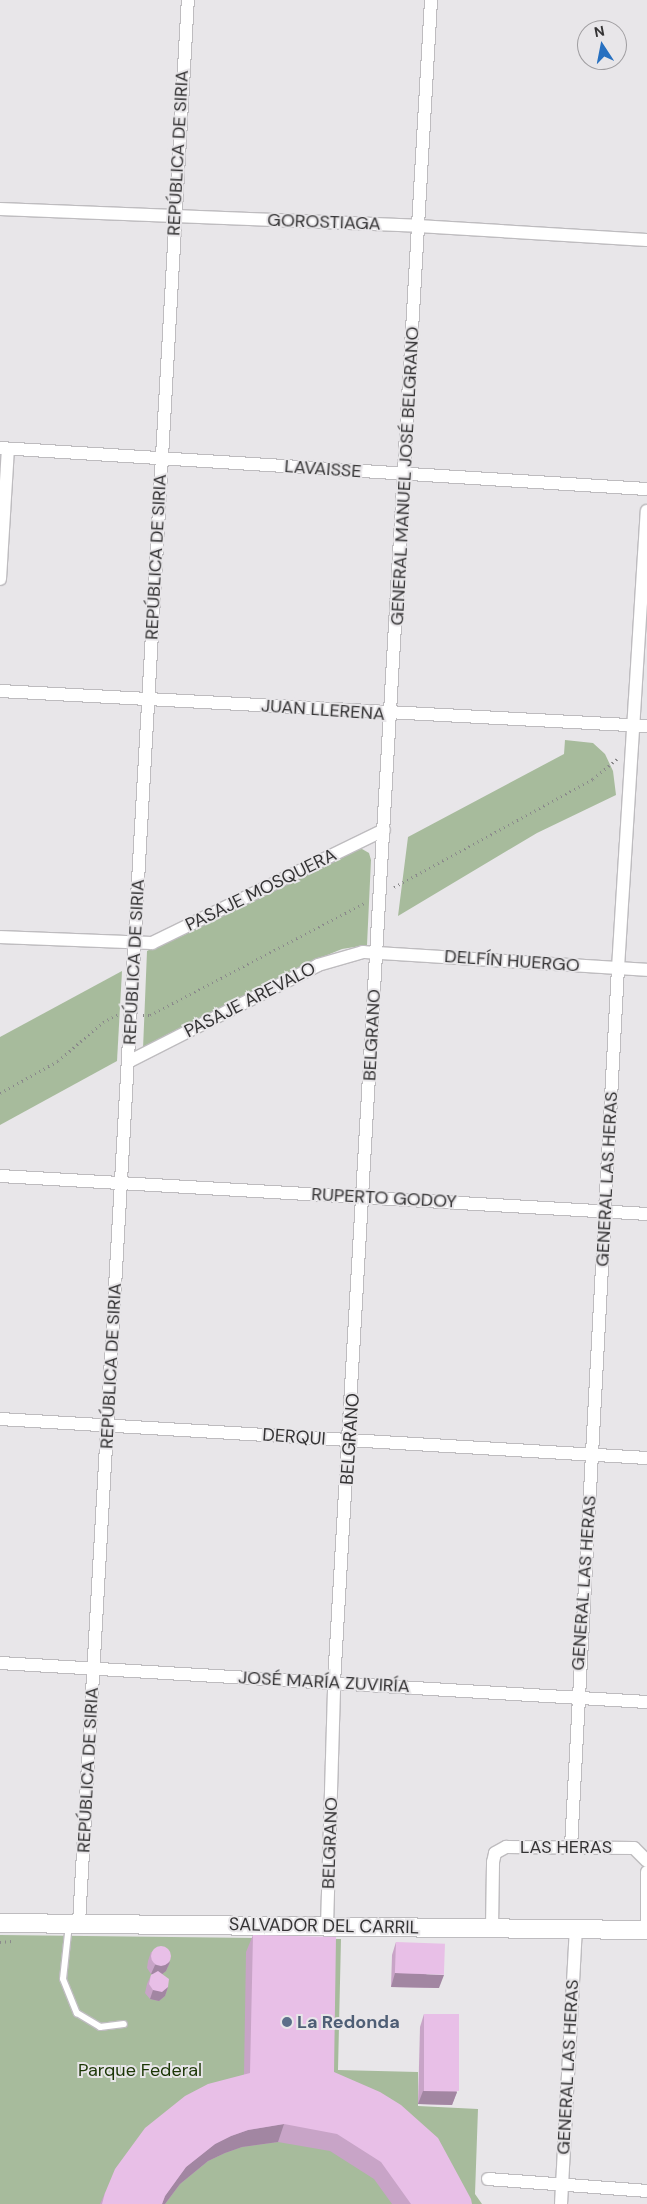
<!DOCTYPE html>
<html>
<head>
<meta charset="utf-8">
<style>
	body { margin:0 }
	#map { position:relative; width:647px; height:2204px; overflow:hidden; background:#e8e6e9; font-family:"DM Sans",sans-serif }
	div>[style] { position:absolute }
	.green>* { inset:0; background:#a7bb9c }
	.path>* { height:3px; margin-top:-1.5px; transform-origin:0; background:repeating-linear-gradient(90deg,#8a898b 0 1px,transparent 0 5px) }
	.roads { filter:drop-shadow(1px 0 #bebcbf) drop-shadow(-1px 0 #bebcbf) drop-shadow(0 1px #bebcbf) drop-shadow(0 -1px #bebcbf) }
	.lane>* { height:6px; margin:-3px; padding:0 3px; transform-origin:3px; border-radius:3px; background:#fff }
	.street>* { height:12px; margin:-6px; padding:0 6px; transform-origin:6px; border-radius:6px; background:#fff }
	.secondary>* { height:18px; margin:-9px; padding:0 9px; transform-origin:9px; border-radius:9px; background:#fff }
	.wall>* { inset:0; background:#c8a4c7 }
	.shaded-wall>* { inset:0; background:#a286a2 }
	.building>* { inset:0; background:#e8bfe7; transform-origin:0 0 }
	.round { border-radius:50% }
	.dots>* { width:14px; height:14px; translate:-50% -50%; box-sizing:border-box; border:2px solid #e8e6e9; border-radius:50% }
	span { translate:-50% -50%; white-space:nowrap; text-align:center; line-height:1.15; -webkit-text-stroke:4px #e8e6e9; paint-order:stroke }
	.street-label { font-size:18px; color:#343334 }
	.service-label { font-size:18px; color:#4e5e75; font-weight:700 }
	.left { translate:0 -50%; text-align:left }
	.park-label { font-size:18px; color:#1b3605 }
	.north { position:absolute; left:577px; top:20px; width:50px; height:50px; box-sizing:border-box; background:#e8e6e9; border:1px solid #a09ea1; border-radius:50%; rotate:349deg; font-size:14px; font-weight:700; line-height:20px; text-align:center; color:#343334 }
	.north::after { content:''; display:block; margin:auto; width:18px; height:22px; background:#2770c0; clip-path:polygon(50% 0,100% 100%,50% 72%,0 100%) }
</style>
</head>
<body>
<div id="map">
	<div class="green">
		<div style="clip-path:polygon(565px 740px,593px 743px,605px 754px,613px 771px,616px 795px,537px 833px,398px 916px,408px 837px,564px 754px)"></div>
		<div style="clip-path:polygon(362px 849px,369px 853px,371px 860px,367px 945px,342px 949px,315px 960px,143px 1049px,147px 951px,353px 850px)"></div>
		<div style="clip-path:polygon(122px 971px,117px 1061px,0 1125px,0 1037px)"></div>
		<div style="clip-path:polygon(0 1935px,341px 1939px,338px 2070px,418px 2072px,418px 2106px,478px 2109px,475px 2194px,482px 2204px,0 2204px)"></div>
	</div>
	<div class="path">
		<div style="left:394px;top:887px;width:226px;rotate:-28.5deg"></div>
		<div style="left:593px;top:779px;width:33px;rotate:-40deg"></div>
		<div style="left:143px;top:1015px;width:7px"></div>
		<div style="left:150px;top:1015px;width:244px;rotate:-27.6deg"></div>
		<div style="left:0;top:1093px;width:66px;rotate:-28.9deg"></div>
		<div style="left:58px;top:1061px;width:60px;rotate:-40.9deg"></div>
		<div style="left:103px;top:1022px;width:18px;rotate:-27deg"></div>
		<div style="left:0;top:1942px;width:12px;rotate:-5deg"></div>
	</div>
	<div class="roads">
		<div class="lane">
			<div style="left:69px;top:1924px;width:55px;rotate:96.2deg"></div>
			<div style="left:63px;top:1979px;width:37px;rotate:68deg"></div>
			<div style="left:77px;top:2013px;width:27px;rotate:31deg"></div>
			<div style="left:100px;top:2027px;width:24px;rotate:-7deg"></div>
		</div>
		<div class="street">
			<div style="left:0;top:209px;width:418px;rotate:2.3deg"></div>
			<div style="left:418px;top:226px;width:229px;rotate:3.5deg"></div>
			<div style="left:0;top:448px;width:648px;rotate:3.63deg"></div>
			<div style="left:0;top:579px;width:130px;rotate:-86.5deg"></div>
			<div style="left:0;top:691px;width:648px;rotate:3.1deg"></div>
			<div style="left:0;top:937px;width:152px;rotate:2.3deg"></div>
			<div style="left:152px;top:943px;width:258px;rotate:-26deg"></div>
			<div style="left:128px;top:1062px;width:213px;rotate:-27deg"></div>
			<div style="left:318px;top:965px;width:47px;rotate:-16.1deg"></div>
			<div style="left:363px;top:952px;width:285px;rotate:3.6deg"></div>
			<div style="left:0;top:1176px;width:648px;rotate:3.36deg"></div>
			<div style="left:0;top:1419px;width:648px;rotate:3.45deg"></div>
			<div style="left:0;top:1663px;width:648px;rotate:3.45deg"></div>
			<div style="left:571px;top:1847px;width:880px;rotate:-86.94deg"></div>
			<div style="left:618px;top:968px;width:458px;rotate:-86.4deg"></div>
			<div style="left:79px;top:1923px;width:1926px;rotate:-86.76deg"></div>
			<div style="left:327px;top:1926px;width:243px;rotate:-88.3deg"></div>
			<div style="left:334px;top:1683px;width:1686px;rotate:-86.7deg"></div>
			<div style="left:492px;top:1928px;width:66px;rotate:-89.1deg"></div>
			<div style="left:493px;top:1862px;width:9px;rotate:-77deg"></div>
			<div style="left:495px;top:1853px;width:13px;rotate:-29deg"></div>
			<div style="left:506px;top:1847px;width:128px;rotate:0.4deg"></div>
			<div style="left:634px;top:1848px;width:18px;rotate:45deg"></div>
			<div style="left:647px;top:1930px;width:58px;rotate:-90deg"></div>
			<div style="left:488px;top:2179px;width:159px;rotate:4.3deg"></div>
			<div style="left:561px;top:2204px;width:274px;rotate:-86.9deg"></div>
		</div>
		<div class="secondary">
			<div style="left:0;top:1923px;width:647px;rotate:0.62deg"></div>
		</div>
	</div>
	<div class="wall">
		<div style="clip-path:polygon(253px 1935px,334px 2072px,472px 2204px,392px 2204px,374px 2179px,330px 2151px,278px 2142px,242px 2147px,225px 2153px,208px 2161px,180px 2184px,165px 2204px,100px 2204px,105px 2193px,244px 2075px,246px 1952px)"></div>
		<div style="clip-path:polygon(396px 1942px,439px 1988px,391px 1987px,392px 1955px)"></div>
		<div style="clip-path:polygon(151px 1952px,170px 1962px,166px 1971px,162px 1974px,168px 1987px,165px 1996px,159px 2001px,150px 1999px,145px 1993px,147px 1984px,151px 1975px,153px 1974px,151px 1974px,147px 1968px,148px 1961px)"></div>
		<div style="clip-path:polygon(424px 2014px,457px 2092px,452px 2105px,418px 2104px,420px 2027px)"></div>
	</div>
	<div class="shaded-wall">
		<div style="clip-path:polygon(170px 1962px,166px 1971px,161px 1975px,151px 1974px,155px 1965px)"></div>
		<div style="clip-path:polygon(395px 1973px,444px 1975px,439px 1988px,391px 1987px)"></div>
		<div style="clip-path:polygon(168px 1987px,165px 1996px,159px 2001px,150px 1999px,153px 1990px)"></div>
		<div style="clip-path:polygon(423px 2091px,457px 2092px,452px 2105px,418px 2104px)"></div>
		<div style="clip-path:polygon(284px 2124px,278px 2142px,242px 2147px,225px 2153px,208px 2161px,180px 2184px,165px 2204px,162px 2204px,165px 2196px,186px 2167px,215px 2144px,231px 2136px,248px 2130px)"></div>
	</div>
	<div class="building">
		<div style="clip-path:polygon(253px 1935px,336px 1937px,334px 2072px,380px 2092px,401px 2105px,438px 2138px,471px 2199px,472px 2204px,411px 2204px,381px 2162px,337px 2134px,284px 2124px,248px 2130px,231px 2136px,215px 2144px,186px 2167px,165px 2196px,162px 2204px,102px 2204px,105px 2193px,115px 2169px,145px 2128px,185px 2096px,208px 2084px,250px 2073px)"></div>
		<div style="left:396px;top:1942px;width:49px;height:31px;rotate:2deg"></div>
		<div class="round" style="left:151px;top:1946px;width:20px;height:20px"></div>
		<div style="clip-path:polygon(158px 1971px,169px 1979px,168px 1987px,162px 1992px,153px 1990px,149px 1984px,151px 1975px)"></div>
		<div style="left:424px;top:2014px;width:35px;height:77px"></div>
	</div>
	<div class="dots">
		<div style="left:287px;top:2022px;background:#5c6f8a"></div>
	</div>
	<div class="street-label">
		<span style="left:178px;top:153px;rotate:-87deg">REPÚBLICA DE SIRIA</span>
		<span style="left:324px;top:222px;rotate:2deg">GOROSTIAGA</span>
		<span style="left:323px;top:469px;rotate:4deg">LAVAISSE</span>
		<span style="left:405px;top:476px;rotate:-87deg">GENERAL MANUEL JOSÉ BELGRANO</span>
		<span style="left:156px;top:557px;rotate:-87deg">REPÚBLICA DE SIRIA</span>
		<span style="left:323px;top:710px;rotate:4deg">JUAN LLERENA</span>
		<span style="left:261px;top:890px;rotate:-26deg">PASAJE MOSQUERA</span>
		<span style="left:512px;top:961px;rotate:4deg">DELFÍN HUERGO</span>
		<span style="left:134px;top:962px;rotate:-87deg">REPÚBLICA DE SIRIA</span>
		<span style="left:250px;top:1000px;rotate:-27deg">PASAJE AREVALO</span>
		<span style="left:372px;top:1035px;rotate:-87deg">BELGRANO</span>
		<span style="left:607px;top:1179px;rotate:-87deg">GENERAL LAS HERAS</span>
		<span style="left:384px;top:1198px;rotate:3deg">RUPERTO GODOY</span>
		<span style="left:111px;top:1366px;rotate:-87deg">REPÚBLICA DE SIRIA</span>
		<span style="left:294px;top:1437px;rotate:4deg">DERQUI</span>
		<span style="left:350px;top:1439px;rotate:-86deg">BELGRANO</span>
		<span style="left:584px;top:1583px;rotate:-86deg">GENERAL LAS HERAS</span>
		<span style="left:324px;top:1682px;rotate:3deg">JOSÉ MARÍA ZUVIRÍA</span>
		<span style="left:88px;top:1770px;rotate:-87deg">REPÚBLICA DE SIRIA</span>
		<span style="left:330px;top:1843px;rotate:-88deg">BELGRANO</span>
		<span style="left:566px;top:1847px">LAS HERAS</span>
		<span style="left:324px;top:1926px;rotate:1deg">SALVADOR DEL CARRIL</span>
		<span style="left:568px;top:2067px;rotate:-87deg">GENERAL LAS HERAS</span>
	</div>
	<div class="service-label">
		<span class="left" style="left:297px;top:2022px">La Redonda</span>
	</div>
	<div class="park-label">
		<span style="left:140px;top:2070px">Parque Federal</span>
	</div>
	<div class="north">N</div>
</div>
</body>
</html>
